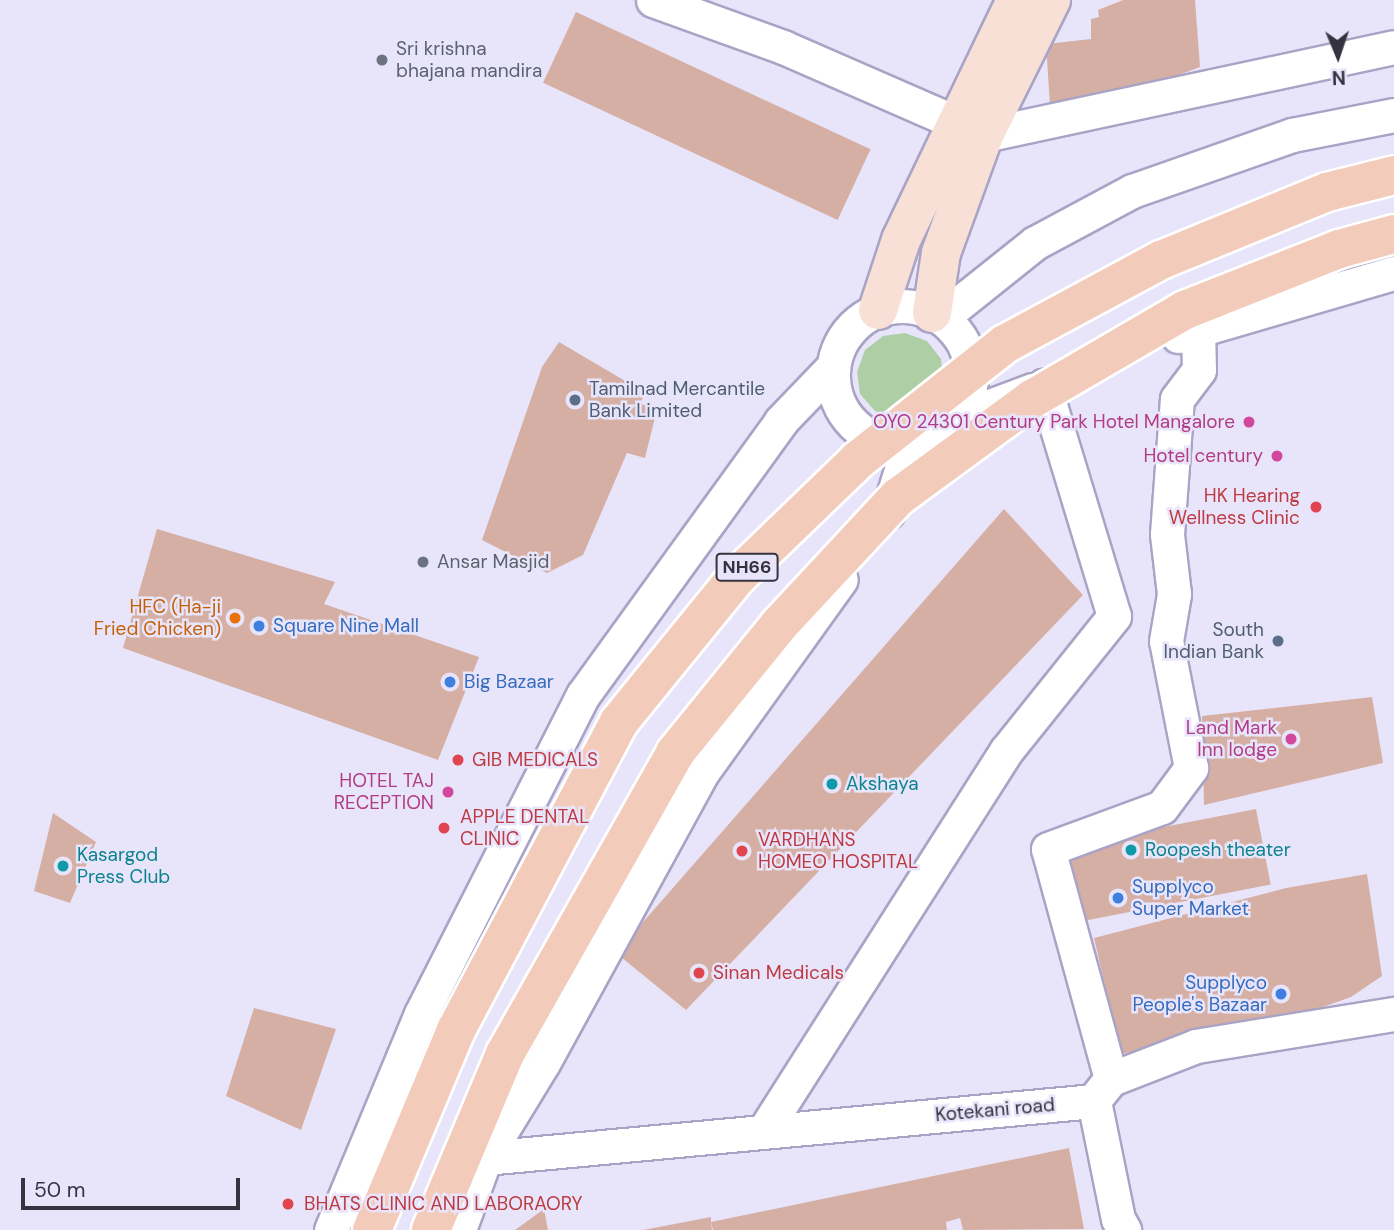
<!DOCTYPE html>
<html>
<head>
<meta charset="utf-8">
<style>
	body { margin:0 }
	#map { position:relative; width:1394px; height:1230px; overflow:hidden; background:#e8e5fb; font-family:"DM Sans",sans-serif }
	div>[style] { position:absolute }
	.green>* { inset:0; background:#aecfa6 }
	.building>* { inset:0; background:#d6afa4; transform-origin:0 0 }
	.roads { filter:drop-shadow(2px 0 #a9a4c6) drop-shadow(-2px 0 #a9a4c6) drop-shadow(0 2px #a9a4c6) drop-shadow(0 -2px #a9a4c6) }
	.minor>* { height:33px; margin:-16.5px; padding:0 16.5px; transform-origin:16.5px; border-radius:16.5px; background:#fff }
	.minor>.ring { margin:-16.5px; padding:0; box-sizing:content-box; background:none; border:33px solid #fff; border-radius:50% }
	.major>* { height:38px; margin:-19px; padding:0 19px; transform-origin:19px; border-radius:19px; background:#f8e0d6 }
	.bridges { filter:drop-shadow(2px 0 #fff) drop-shadow(-2px 0 #fff) drop-shadow(0 2px #fff) drop-shadow(0 -2px #fff) }
	.highway-bridge>* { height:38px; margin:-19px; padding:0 19px; transform-origin:19px; border-radius:19px; background:#f3cbbb }
	.dots>* { width:19px; height:19px; translate:-50% -50%; box-sizing:border-box; border:4px solid #e8e5fb; border-radius:50% }
	span { translate:-50% -50%; white-space:nowrap; text-align:center; line-height:1.15; -webkit-text-stroke:5px #e8e5fb; paint-order:stroke }
	.shield-label span { padding:2px 5px; background:#e8e5fb; border:2px solid; border-radius:5px; -webkit-text-stroke-width:0 }
	.shield-label { font-size:18px; color:#353340; font-weight:700 }
	.worship-label { font-size:19px; color:#5b616d }
	.left { translate:0 -50%; text-align:left }
	.service-label { font-size:19px; color:#4e5e75 }
	.right { translate:-100% -50%; text-align:right }
	.hotel-label { font-size:19px; color:#b23c85 }
	.health-label { font-size:19px; color:#be3a42 }
	.food-label { font-size:19px; color:#c56008 }
	.shop-label { font-size:19px; color:#366cbe }
	.culture-label { font-size:19px; color:#0d838f }
	.street-label { font-size:19px; color:#353340 }
	.north { position:absolute; left:1303px; top:21px; width:70px; height:70px; -webkit-text-stroke:5px #e8e5fb; paint-order:stroke; rotate:178deg; font-size:19px; font-weight:700; line-height:28px; text-align:center; color:#353340 }
	.north::after { content:''; display:block; margin:auto; width:24px; height:32px; background:#353340; clip-path:polygon(50% 0,100% 100%,50% 72%,0 100%) }
	.scale { position:absolute; left:21px; top:1178px; width:219px; height:32px; box-sizing:border-box; border:4px solid #353340; border-top:0; padding-left:9px; font-size:21px; line-height:24px; white-space:nowrap; color:#353340; -webkit-text-stroke:5px #e8e5fb; paint-order:stroke }
</style>
</head>
<body>
<div id="map">
	<div class="green">
		<div style="clip-path:polygon(905px 333px,927px 341px,941px 359px,944px 381px,895px 419px,875px 411px,860px 394px,857px 372px,865px 350px,883px 336px)"></div>
	</div>
	<div class="building">
		<div style="clip-path:polygon(1123px 0,1195px 0,1200px 67px,1141px 89px,1050px 106px,1046px 44px,1091px 39px,1091px 19px,1099px 17px,1098px 10px)"></div>
		<div style="left:576px;top:12px;width:325px;height:78px;rotate:25deg"></div>
		<div style="clip-path:polygon(559px 342px,644px 392px,641px 404px,657px 409px,645px 458px,627px 453px,583px 555px,547px 573px,482px 540px,542px 367px)"></div>
		<div style="clip-path:polygon(1004px 509px,1083px 595px,686px 1010px,616px 953px)"></div>
		<div style="clip-path:polygon(157px 529px,335px 582px,324px 604px,479px 657px,438px 760px,123px 648px)"></div>
		<div style="clip-path:polygon(1372px 697px,1383px 763px,1204px 805px,1202px 716px)"></div>
		<div style="left:1256px;top:809px;width:77px;height:196px;rotate:79deg"></div>
		<div style="clip-path:polygon(53px 813px,96px 842px,70px 903px,34px 891px)"></div>
		<div style="clip-path:polygon(1367px 874px,1382px 976px,1351px 997px,1306px 1013px,1121px 1054px,1094px 938px,1286px 888px)"></div>
		<div style="clip-path:polygon(254px 1008px,336px 1029px,301px 1130px,226px 1096px)"></div>
		<div style="clip-path:polygon(1069px 1148px,1084px 1229px,963px 1230px,960px 1218px,946px 1222px,947px 1230px,713px 1230px,711px 1222px,712px 1230px,643px 1230px,711px 1217px,711px 1222px)"></div>
		<div style="clip-path:polygon(544px 1209px,548px 1230px,515px 1230px)"></div>
	</div>
	<div class="roads">
		<div class="minor">
			<div style="left:653px;top:0;width:138px;rotate:19.9deg"></div>
			<div style="left:783px;top:47px;width:219px;rotate:23.6deg"></div>
			<div style="left:984px;top:135px;width:419px;rotate:-12.1deg"></div>
			<div class="ring" style="left:833px;top:306px;width:105px;height:105px"></div>
			<div style="left:941px;top:318px;width:120px;rotate:-38.6deg"></div>
			<div style="left:1035px;top:243px;width:110px;rotate:-28.2deg"></div>
			<div style="left:1132px;top:191px;width:170px;rotate:-19.3deg"></div>
			<div style="left:1292px;top:135px;width:104px;rotate:-11.1deg"></div>
			<div style="left:1178px;top:336px;width:225px;rotate:-16.3deg"></div>
			<div style="left:958px;top:418px;width:79px;rotate:-20.7deg"></div>
			<div style="left:888px;top:512px;width:71px;rotate:-72.8deg"></div>
			<div style="left:1111px;top:1079px;width:238px;rotate:-105.3deg"></div>
			<div style="left:1048px;top:849px;width:121px;rotate:-20.2deg"></div>
			<div style="left:1162px;top:807px;width:49px;rotate:-53.4deg"></div>
			<div style="left:1191px;top:768px;width:129px;rotate:-101.1deg"></div>
			<div style="left:1166px;top:641px;width:48px;rotate:-80.3deg"></div>
			<div style="left:1174px;top:594px;width:60px;rotate:-96.7deg"></div>
			<div style="left:1167px;top:534px;width:135px;rotate:-85.8deg"></div>
			<div style="left:1177px;top:399px;width:36px;rotate:-53deg"></div>
			<div style="left:1199px;top:370px;width:40px;rotate:-91.4deg"></div>
			<div style="left:1098px;top:1095px;width:21px;rotate:-51deg"></div>
			<div style="left:1111px;top:1079px;width:91px;rotate:-21.2deg"></div>
			<div style="left:1196px;top:1046px;width:201px;rotate:-9.2deg"></div>
			<div style="left:764px;top:1131px;width:451px;rotate:-57.5deg"></div>
			<div style="left:1006px;top:751px;width:173px;rotate:-51.3deg"></div>
			<div style="left:1114px;top:616px;width:241px;rotate:-106.9deg"></div>
			<div style="left:485px;top:1158px;width:612px;rotate:-5.35deg"></div>
			<div style="left:1094px;top:1101px;width:120px;rotate:78.5deg"></div>
			<div style="left:1118px;top:1219px;width:13px;rotate:61deg"></div>
			<div style="left:331px;top:1230px;width:234px;rotate:-67.4deg"></div>
			<div style="left:421px;top:1014px;width:358px;rotate:-63.1deg"></div>
			<div style="left:583px;top:695px;width:338px;rotate:-54.1deg"></div>
			<div style="left:781px;top:421px;width:74px;rotate:-46.1deg"></div>
			<div style="left:459px;top:1230px;width:77px;rotate:-70.1deg"></div>
			<div style="left:485px;top:1158px;width:111px;rotate:-58.6deg"></div>
			<div style="left:543px;top:1063px;width:333px;rotate:-61.3deg"></div>
			<div style="left:703px;top:771px;width:236px;rotate:-54.3deg"></div>
		</div>
		<div class="major">
			<div style="left:878px;top:310px;width:74px;rotate:-71.8deg"></div>
			<div style="left:901px;top:240px;width:266px;rotate:-64.4deg"></div>
			<div style="left:932px;top:313px;width:61px;rotate:-81.5deg"></div>
			<div style="left:941px;top:253px;width:126px;rotate:-70deg"></div>
			<div style="left:984px;top:135px;width:151px;rotate:-63.6deg"></div>
		</div>
	</div>
	<div class="bridges">
		<div class="highway-bridge">
			<div style="left:372px;top:1230px;width:217px;rotate:-67.2deg"></div>
			<div style="left:456px;top:1030px;width:348px;rotate:-62.1deg"></div>
			<div style="left:619px;top:722px;width:187px;rotate:-50.9deg"></div>
			<div style="left:737px;top:577px;width:168px;rotate:-44deg"></div>
			<div style="left:858px;top:460px;width:187px;rotate:-38.3deg"></div>
			<div style="left:1005px;top:344px;width:177px;rotate:-28.3deg"></div>
			<div style="left:1161px;top:260px;width:179px;rotate:-22.3deg"></div>
			<div style="left:1327px;top:192px;width:69px;rotate:-14.2deg"></div>
			<div style="left:431px;top:1230px;width:191px;rotate:-67.2deg"></div>
			<div style="left:505px;top:1054px;width:346px;rotate:-60.5deg"></div>
			<div style="left:675px;top:753px;width:165px;rotate:-50.9deg"></div>
			<div style="left:779px;top:625px;width:175px;rotate:-47.1deg"></div>
			<div style="left:898px;top:497px;width:166px;rotate:-36.2deg"></div>
			<div style="left:1032px;top:399px;width:177px;rotate:-30.2deg"></div>
			<div style="left:1185px;top:310px;width:166px;rotate:-21.6deg"></div>
			<div style="left:1339px;top:249px;width:57px;rotate:-15.3deg"></div>
		</div>
	</div>
	<div class="dots">
		<div style="left:382px;top:60px;background:#6b7280"></div>
		<div style="left:575px;top:400px;background:#5c6f8a"></div>
		<div style="left:1249px;top:422px;background:#d1479c"></div>
		<div style="left:1277px;top:456px;background:#d1479c"></div>
		<div style="left:1316px;top:507px;background:#e0444e"></div>
		<div style="left:423px;top:562px;background:#6b7280"></div>
		<div style="left:235px;top:618px;background:#e8710a"></div>
		<div style="left:259px;top:626px;background:#3f7fe0"></div>
		<div style="left:1278px;top:641px;background:#5c6f8a"></div>
		<div style="left:450px;top:682px;background:#3f7fe0"></div>
		<div style="left:1291px;top:739px;background:#d1479c"></div>
		<div style="left:458px;top:760px;background:#e0444e"></div>
		<div style="left:832px;top:784px;background:#0f9aa8"></div>
		<div style="left:448px;top:792px;background:#d1479c"></div>
		<div style="left:444px;top:828px;background:#e0444e"></div>
		<div style="left:1131px;top:850px;background:#0f9aa8"></div>
		<div style="left:742px;top:851px;background:#e0444e"></div>
		<div style="left:63px;top:866px;background:#0f9aa8"></div>
		<div style="left:1118px;top:898px;background:#3f7fe0"></div>
		<div style="left:699px;top:973px;background:#e0444e"></div>
		<div style="left:1281px;top:994px;background:#3f7fe0"></div>
		<div style="left:288px;top:1204px;background:#e0444e"></div>
	</div>
	<div class="shield-label">
		<span style="left:747px;top:567px">NH66</span>
	</div>
	<div class="worship-label">
		<span class="left" style="left:396px;top:60px">Sri krishna<br>bhajana mandira</span>
		<span class="left" style="left:437px;top:562px">Ansar Masjid</span>
	</div>
	<div class="service-label">
		<span class="left" style="left:589px;top:400px">Tamilnad Mercantile<br>Bank Limited</span>
		<span class="right" style="left:1264px;top:641px">South<br>Indian Bank</span>
	</div>
	<div class="hotel-label">
		<span class="right" style="left:1235px;top:422px">OYO 24301 Century Park Hotel Mangalore</span>
		<span class="right" style="left:1263px;top:456px">Hotel century</span>
		<span class="right" style="left:1277px;top:739px">Land Mark<br>Inn lodge</span>
		<span class="right" style="left:434px;top:792px">HOTEL TAJ<br>RECEPTION</span>
	</div>
	<div class="health-label">
		<span class="right" style="left:1300px;top:507px">HK Hearing<br>Wellness Clinic</span>
		<span class="left" style="left:472px;top:760px">GIB MEDICALS</span>
		<span class="left" style="left:460px;top:828px">APPLE DENTAL<br>CLINIC</span>
		<span class="left" style="left:758px;top:851px">VARDHANS<br>HOMEO HOSPITAL</span>
		<span class="left" style="left:713px;top:973px">Sinan Medicals</span>
		<span class="left" style="left:304px;top:1204px">BHATS CLINIC AND LABORAORY</span>
	</div>
	<div class="food-label">
		<span class="right" style="left:221px;top:618px">HFC (Ha-ji<br>Fried Chicken)</span>
	</div>
	<div class="shop-label">
		<span class="left" style="left:273px;top:626px">Square Nine Mall</span>
		<span class="left" style="left:464px;top:682px">Big Bazaar</span>
		<span class="left" style="left:1132px;top:898px">Supplyco<br>Super Market</span>
		<span class="right" style="left:1267px;top:994px">Supplyco<br>People's Bazaar</span>
	</div>
	<div class="culture-label">
		<span class="left" style="left:846px;top:784px">Akshaya</span>
		<span class="left" style="left:1145px;top:850px">Roopesh theater</span>
		<span class="left" style="left:77px;top:866px">Kasargod<br>Press Club</span>
	</div>
	<div class="street-label">
		<span style="left:995px;top:1110px;rotate:-5deg">Kotekani road</span>
	</div>
	<div class="north">N</div>
	<div class="scale">50 m</div>
</div>
</body>
</html>
